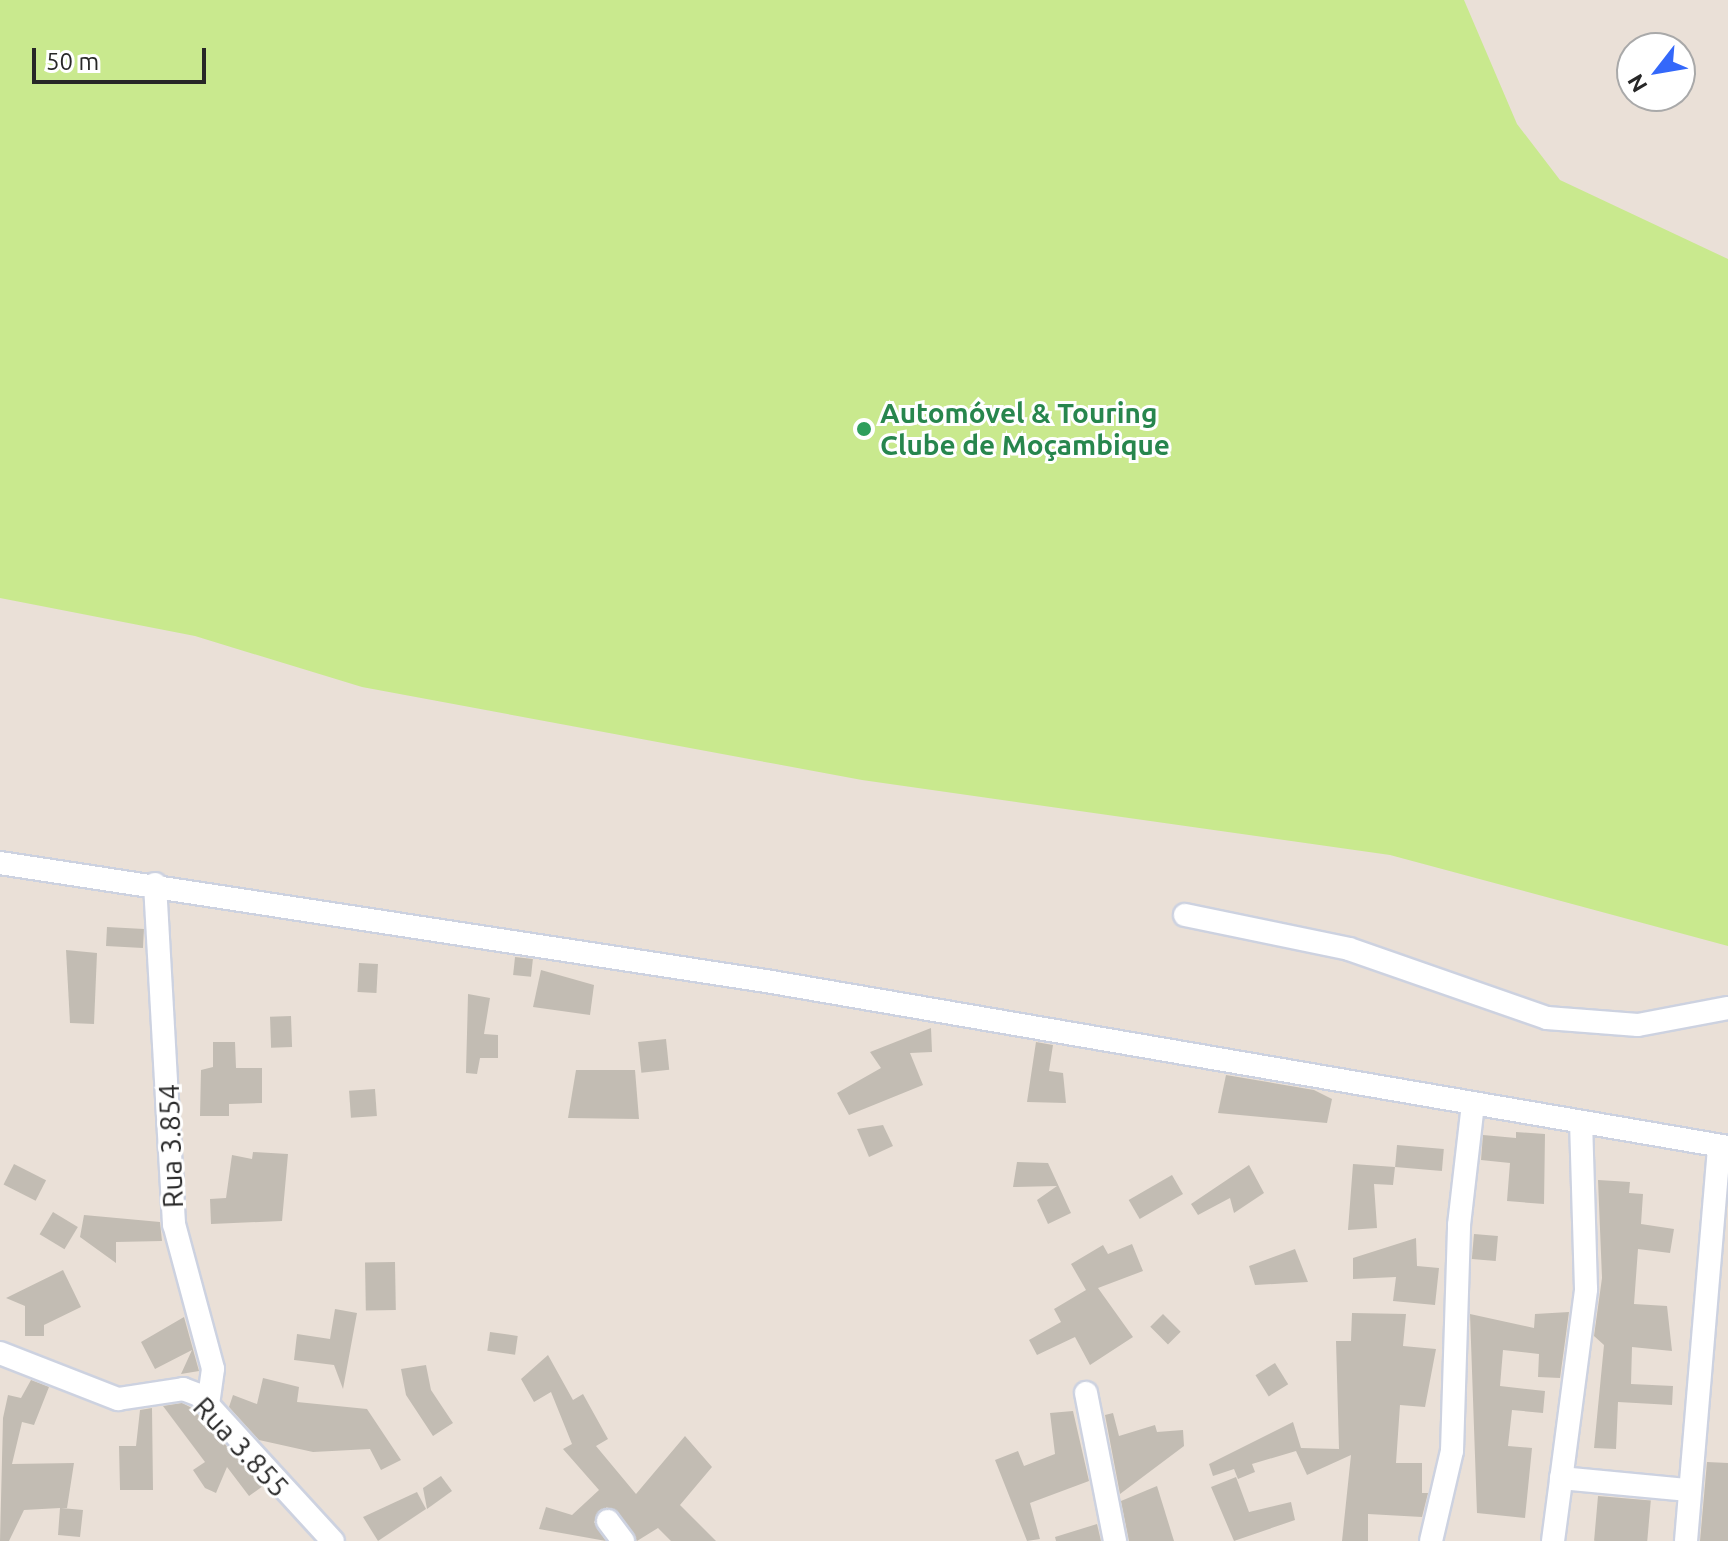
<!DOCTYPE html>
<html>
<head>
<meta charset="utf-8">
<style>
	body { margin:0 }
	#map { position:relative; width:1728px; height:1541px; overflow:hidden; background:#eae0d7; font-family:Ubuntu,sans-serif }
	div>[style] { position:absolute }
	.pitch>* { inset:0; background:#c9e98e }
	.building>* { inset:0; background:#c2bcb3; transform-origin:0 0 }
	.roads { filter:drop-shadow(2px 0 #cdd2e0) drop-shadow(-2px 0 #cdd2e0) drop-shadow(0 2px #cdd2e0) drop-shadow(0 -2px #cdd2e0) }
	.minor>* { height:22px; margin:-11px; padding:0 11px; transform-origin:11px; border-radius:11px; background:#fff }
	.dots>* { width:22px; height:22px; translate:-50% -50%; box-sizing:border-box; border:4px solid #fff; border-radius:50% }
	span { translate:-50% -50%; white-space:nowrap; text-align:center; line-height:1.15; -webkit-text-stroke:6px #fff; paint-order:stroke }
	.leisure-label { font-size:28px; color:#27864d; font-weight:700 }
	.left { translate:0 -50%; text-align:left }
	.street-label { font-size:28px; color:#272727 }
	.north { position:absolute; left:1616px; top:32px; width:80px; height:80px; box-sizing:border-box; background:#fff; border:2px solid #a9a9a9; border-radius:50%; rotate:239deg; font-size:22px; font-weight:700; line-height:32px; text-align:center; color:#272727 }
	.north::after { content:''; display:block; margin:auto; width:28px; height:36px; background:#3468fa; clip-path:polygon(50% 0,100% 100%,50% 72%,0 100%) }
	.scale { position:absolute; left:32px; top:48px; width:174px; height:36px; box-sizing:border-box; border:4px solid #272727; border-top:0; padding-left:10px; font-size:24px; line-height:28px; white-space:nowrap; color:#272727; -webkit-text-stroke:6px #fff; paint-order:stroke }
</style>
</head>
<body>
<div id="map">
	<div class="pitch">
		<div style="clip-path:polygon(0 0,1464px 0,1517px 124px,1560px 180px,1728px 259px,1728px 946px,1390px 855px,862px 780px,362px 687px,195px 636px,0 598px)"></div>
	</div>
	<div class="building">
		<div style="left:107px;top:927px;width:37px;height:19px;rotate:3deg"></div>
		<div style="clip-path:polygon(66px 950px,97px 953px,94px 1024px,70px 1023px)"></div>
		<div style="left:515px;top:957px;width:18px;height:18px;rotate:6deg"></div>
		<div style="left:359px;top:963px;width:19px;height:29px;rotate:3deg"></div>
		<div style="clip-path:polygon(541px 970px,594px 985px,590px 1015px,533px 1007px)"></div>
		<div style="clip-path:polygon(468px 994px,490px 998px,484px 1034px,498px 1035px,498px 1058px,480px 1058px,477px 1074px,466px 1073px)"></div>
		<div style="left:291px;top:1016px;width:31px;height:21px;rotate:88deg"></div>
		<div style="clip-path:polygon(931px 1028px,932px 1052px,910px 1053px,923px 1085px,849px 1115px,837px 1093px,881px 1068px,870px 1052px)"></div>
		<div style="left:666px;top:1039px;width:31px;height:28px;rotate:84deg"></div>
		<div style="clip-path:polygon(213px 1042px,235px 1042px,236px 1068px,262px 1068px,262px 1103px,229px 1104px,229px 1116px,200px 1116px,201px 1070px,213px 1067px)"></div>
		<div style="clip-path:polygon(1036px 1042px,1053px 1045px,1049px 1071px,1063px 1073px,1066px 1103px,1027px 1102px)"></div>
		<div style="clip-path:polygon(576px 1070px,635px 1070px,639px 1119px,568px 1118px)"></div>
		<div style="clip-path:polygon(1226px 1075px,1314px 1090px,1332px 1099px,1327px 1123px,1218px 1113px)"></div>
		<div style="left:375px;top:1089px;width:27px;height:26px;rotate:86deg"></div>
		<div style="clip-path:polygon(883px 1125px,893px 1146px,869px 1157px,857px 1129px)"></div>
		<div style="clip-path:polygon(1516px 1132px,1545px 1134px,1544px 1204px,1507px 1201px,1510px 1163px,1481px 1160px,1483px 1135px,1516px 1138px)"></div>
		<div style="left:1397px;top:1145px;width:47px;height:22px;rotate:5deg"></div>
		<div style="clip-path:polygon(253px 1152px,288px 1154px,282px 1221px,211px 1224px,210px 1199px,226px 1198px,232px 1155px,252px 1159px)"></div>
		<div style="clip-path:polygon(1017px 1162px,1048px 1163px,1071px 1213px,1048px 1224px,1037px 1200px,1057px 1186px,1013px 1187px)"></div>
		<div style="left:14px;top:1164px;width:36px;height:23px;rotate:27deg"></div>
		<div style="clip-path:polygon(1353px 1164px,1395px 1167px,1393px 1185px,1374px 1184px,1377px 1228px,1348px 1230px)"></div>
		<div style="clip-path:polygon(1249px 1165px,1264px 1193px,1234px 1213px,1230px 1198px,1198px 1215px,1191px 1204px)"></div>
		<div style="left:1172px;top:1175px;width:22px;height:50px;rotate:60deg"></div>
		<div style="clip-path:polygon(1598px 1180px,1630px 1182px,1629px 1193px,1643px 1194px,1641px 1224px,1674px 1229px,1670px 1253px,1638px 1249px,1634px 1304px,1667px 1306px,1672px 1351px,1632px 1347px,1631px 1384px,1673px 1386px,1672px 1405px,1618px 1402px,1616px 1449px,1594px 1448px,1604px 1345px,1594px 1336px,1602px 1278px)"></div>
		<div style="left:53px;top:1212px;width:29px;height:26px;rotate:31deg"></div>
		<div style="clip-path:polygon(84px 1215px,160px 1222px,162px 1241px,116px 1242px,116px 1263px,80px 1237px)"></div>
		<div style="left:1474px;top:1234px;width:24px;height:25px;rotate:5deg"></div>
		<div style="clip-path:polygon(1416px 1238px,1417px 1266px,1439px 1268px,1435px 1305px,1393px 1301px,1396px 1277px,1353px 1279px,1353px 1258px)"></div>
		<div style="clip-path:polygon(1132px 1244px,1143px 1271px,1098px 1288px,1133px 1337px,1090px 1365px,1075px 1337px,1037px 1355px,1029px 1340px,1061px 1322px,1054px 1309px,1086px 1290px,1071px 1264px,1103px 1245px,1108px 1254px)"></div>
		<div style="clip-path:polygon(1295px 1249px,1308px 1282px,1255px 1285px,1249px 1266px)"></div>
		<div style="left:395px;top:1262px;width:48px;height:30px;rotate:89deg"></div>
		<div style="clip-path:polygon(63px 1270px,81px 1307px,44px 1325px,44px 1336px,25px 1336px,25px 1306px,6px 1298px)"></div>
		<div style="clip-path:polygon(335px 1309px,357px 1313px,343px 1389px,334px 1365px,294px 1360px,297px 1334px,330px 1339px)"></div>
		<div style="clip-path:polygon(1569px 1312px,1560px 1378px,1538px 1377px,1539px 1354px,1503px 1350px,1500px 1386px,1545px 1391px,1543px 1413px,1512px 1410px,1508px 1446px,1532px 1448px,1525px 1518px,1477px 1513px,1470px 1314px,1534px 1328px,1535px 1314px)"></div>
		<div style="clip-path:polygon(1352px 1313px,1406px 1314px,1403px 1346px,1436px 1349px,1425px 1407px,1400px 1405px,1396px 1463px,1422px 1463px,1422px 1493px,1428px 1493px,1422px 1517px,1368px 1514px,1368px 1541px,1342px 1541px,1351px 1455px,1307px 1475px,1296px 1451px,1252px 1464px,1255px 1472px,1238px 1479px,1234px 1469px,1213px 1476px,1209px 1464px,1293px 1422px,1301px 1448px,1339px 1449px,1336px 1341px,1351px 1341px)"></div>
		<div style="left:1163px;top:1314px;width:25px;height:18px;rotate:45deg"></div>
		<div style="clip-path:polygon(184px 1317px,199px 1371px,181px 1374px,192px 1350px,155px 1369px,141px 1342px)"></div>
		<div style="left:490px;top:1332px;width:28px;height:19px;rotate:8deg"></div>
		<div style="clip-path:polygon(548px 1355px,573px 1400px,583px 1394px,608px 1439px,596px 1446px,636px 1494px,685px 1436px,712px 1467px,680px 1505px,716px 1541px,671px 1541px,658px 1528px,637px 1541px,607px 1507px,594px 1522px,606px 1541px,539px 1529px,546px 1507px,572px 1515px,599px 1490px,563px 1449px,572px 1444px,551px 1392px,534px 1402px,521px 1379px)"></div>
		<div style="left:1275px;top:1363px;width:25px;height:23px;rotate:58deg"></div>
		<div style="clip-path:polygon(426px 1365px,431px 1390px,453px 1423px,433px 1436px,406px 1395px,401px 1369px)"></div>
		<div style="clip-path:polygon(263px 1378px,299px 1387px,297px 1402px,367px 1409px,401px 1460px,381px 1470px,370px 1449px,313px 1452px,259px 1440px,229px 1407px,233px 1395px,257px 1404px)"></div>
		<div style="clip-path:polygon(31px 1380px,49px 1387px,34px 1425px,22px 1422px,12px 1464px,74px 1463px,67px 1508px,61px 1508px,83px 1510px,80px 1537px,58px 1535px,60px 1508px,24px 1510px,9px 1541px,0 1541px,3px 1418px,8px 1395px,21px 1398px)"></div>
		<div style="clip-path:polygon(182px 1403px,192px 1408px,263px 1486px,249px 1496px,227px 1467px,216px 1493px,205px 1488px,193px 1470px,205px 1462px,163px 1406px)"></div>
		<div style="clip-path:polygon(152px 1408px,153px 1490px,120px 1490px,119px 1446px,136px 1446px,140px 1410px)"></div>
		<div style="clip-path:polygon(1073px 1411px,1089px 1481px,1030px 1503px,1040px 1539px,1027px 1541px,995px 1460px,1018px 1451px,1024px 1466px,1055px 1454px,1050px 1413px)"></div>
		<div style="clip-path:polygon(1113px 1413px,1119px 1436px,1155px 1425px,1157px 1432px,1183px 1430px,1184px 1446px,1120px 1494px,1105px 1415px)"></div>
		<div style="clip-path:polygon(1707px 1462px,1728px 1463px,1728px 1541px,1700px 1541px)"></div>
		<div style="clip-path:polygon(441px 1476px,452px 1491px,427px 1509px,423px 1488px)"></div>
		<div style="clip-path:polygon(1236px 1477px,1249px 1512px,1291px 1502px,1295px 1520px,1234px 1541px,1211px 1487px)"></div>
		<div style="clip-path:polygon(1157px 1486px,1174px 1541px,1129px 1541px,1121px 1501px)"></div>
		<div style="clip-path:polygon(417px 1492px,426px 1509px,378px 1541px,363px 1517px)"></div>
		<div style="left:1598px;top:1496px;width:53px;height:45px;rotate:5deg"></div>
		<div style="clip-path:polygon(1097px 1524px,1101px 1541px,1056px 1541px,1055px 1537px)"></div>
	</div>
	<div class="roads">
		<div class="minor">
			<div style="left:0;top:863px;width:775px;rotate:8.76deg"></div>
			<div style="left:766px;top:981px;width:976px;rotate:9.79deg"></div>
			<div style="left:155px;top:884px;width:341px;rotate:86.8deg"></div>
			<div style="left:174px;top:1224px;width:150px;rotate:74.9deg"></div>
			<div style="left:213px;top:1369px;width:34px;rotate:98deg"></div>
			<div style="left:1185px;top:915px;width:167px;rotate:11.7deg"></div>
			<div style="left:1349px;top:949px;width:210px;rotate:19.2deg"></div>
			<div style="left:1547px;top:1018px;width:91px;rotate:4.4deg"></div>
			<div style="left:1638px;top:1025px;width:92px;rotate:-10.7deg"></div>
			<div style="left:0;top:1353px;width:127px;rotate:21.3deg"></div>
			<div style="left:118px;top:1399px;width:66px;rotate:-8.7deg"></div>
			<div style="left:183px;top:1389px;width:17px;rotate:21deg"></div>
			<div style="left:199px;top:1395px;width:198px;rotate:47.5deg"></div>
			<div style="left:1086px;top:1393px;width:151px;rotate:78.9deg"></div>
			<div style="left:1561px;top:1478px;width:128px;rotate:5.4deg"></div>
			<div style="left:608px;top:1521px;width:25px;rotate:53deg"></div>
			<div style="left:1431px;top:1541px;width:92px;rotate:-76.9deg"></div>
			<div style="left:1452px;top:1451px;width:226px;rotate:-88.2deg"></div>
			<div style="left:1459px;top:1225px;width:122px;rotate:-83.4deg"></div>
			<div style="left:1553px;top:1541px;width:254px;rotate:-82.5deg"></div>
			<div style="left:1586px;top:1289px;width:165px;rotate:-91.7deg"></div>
			<div style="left:1686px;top:1541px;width:396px;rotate:-85.2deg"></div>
		</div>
	</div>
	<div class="dots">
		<div style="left:864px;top:429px;background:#2e9e5b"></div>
	</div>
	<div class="leisure-label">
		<span class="left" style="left:880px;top:429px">Automóvel &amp; Touring<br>Clube de Moçambique</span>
	</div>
	<div class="street-label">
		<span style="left:171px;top:1146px;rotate:-92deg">Rua 3.854</span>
		<span style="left:241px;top:1447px;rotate:47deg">Rua 3.855</span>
	</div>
	<div class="north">N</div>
	<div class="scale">50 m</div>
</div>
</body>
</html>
